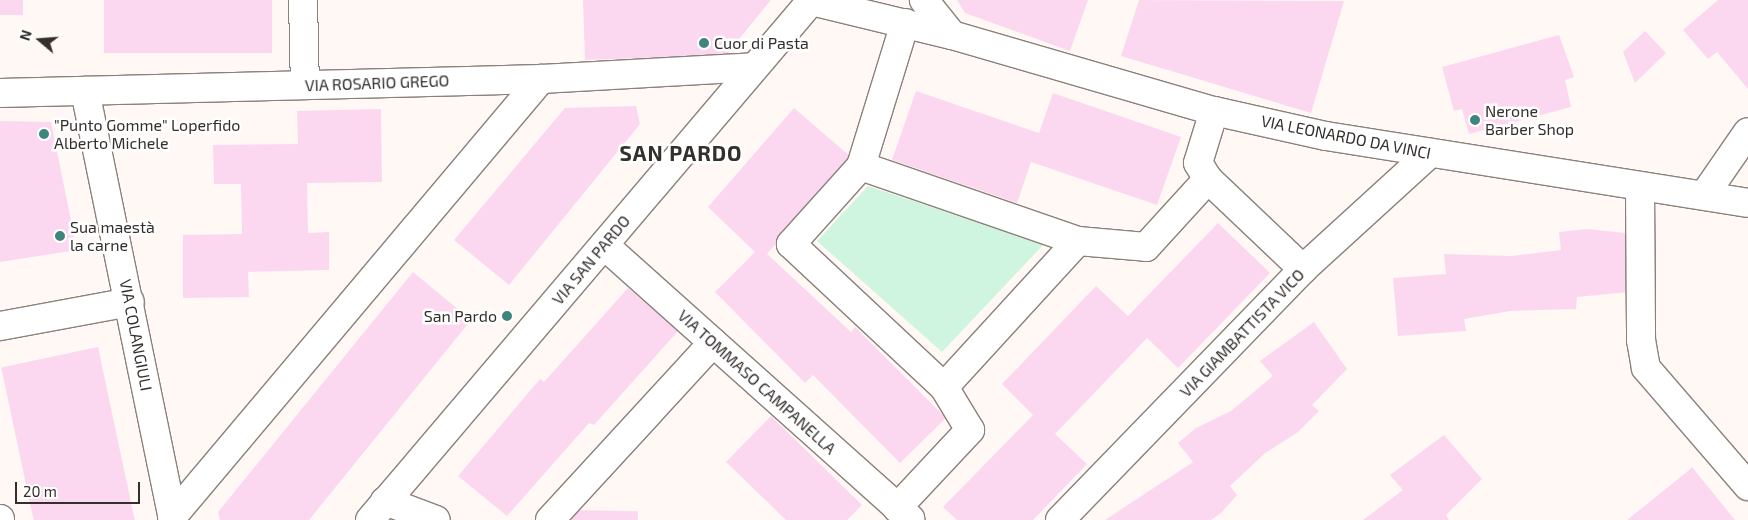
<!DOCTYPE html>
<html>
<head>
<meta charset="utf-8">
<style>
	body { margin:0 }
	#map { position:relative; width:1748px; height:520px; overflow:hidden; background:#fff8f4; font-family:"Exo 2",sans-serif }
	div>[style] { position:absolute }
	.green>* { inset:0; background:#cff5e1 }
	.building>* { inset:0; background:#fcd8f0; transform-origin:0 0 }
	.roads { filter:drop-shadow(1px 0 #8b817b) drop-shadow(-1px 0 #8b817b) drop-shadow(0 1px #8b817b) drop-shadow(0 -1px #8b817b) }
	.minor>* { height:28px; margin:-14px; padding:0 14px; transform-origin:14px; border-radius:14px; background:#fff }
	.dots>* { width:14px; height:14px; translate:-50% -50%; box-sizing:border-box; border:2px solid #fff; border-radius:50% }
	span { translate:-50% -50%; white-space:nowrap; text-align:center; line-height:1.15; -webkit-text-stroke:5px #fff; paint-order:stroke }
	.poi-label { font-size:16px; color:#332f2d }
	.left { translate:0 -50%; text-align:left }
	.right { translate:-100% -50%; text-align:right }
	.street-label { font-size:16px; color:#332f2d }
	.district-label { font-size:21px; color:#332f2d; font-weight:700; letter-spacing:1px }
	.north { position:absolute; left:15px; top:15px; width:50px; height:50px; -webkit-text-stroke:4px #fff; paint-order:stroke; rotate:288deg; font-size:14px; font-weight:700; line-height:20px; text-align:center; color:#332f2d }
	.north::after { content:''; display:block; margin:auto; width:18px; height:22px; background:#332f2d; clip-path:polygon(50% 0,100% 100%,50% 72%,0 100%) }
	.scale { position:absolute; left:15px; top:482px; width:125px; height:22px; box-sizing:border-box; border:2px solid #332f2d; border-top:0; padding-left:6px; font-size:15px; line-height:18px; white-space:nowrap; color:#332f2d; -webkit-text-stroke:4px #fff; paint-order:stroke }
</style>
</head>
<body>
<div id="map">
	<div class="green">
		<div style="clip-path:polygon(868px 186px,1044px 244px,942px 352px,817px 241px)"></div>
	</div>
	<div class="building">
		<div style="left:0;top:0;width:23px;height:15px"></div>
		<div style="left:104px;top:0;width:168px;height:53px"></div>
		<div style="clip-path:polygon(583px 0,771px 0,726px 55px,585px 60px)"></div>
		<div style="clip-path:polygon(957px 0,1088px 0,1070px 51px,965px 13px)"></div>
		<div style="clip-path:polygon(1139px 0,1344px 1px,1311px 113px,1121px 56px)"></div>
		<div style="clip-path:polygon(1718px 0,1748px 0,1748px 89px,1717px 52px,1708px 59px,1683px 30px)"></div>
		<div style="clip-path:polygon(1645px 31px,1666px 53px,1635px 83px,1623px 52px)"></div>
		<div style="clip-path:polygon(1559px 35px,1574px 77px,1565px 80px,1571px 107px,1469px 134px,1462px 109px,1454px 111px,1442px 67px)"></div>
		<div style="clip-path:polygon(916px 91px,1039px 133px,1053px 93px,1181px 137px,1157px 205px,1031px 162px,1017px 203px,892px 160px)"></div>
		<div style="clip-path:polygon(636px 106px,640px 124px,509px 285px,454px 240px,565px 108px)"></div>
		<div style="clip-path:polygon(794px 108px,851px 157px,767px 254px,851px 332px,855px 327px,946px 418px,900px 463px,813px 375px,805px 383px,715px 292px,755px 252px,708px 207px)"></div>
		<div style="clip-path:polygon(381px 109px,382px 182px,307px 183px,308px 233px,329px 232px,329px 270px,248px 272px,249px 297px,183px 298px,183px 235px,242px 234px,241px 184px,214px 184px,213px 145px,298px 144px,297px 111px)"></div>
		<div style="clip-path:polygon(0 121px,51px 122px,77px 250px,0 262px)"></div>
		<div style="clip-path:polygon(1218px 223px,1270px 273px,1178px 368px,1147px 338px,1055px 434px,1087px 464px,1033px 520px,957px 520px,943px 507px,1033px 415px,1002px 384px,1096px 286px,1128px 316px)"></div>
		<div style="clip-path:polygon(1587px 229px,1626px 233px,1629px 292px,1577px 297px,1576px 309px,1510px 311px,1464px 319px,1466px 331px,1398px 336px,1393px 278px,1446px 274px,1444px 254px,1511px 256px,1561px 250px,1559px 232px)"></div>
		<div style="clip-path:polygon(413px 272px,471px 320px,309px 520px,220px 520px,218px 512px)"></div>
		<div style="clip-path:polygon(628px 288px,678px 331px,594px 425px,589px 423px,507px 516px,458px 476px,540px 379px,544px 382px)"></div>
		<div style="clip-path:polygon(1314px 322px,1347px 369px,1312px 405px,1319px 411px,1298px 432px,1264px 454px,1230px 486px,1237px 495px,1221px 513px,1211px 520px,1105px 520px,1193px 462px,1178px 443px,1196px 428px,1231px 411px,1273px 376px,1260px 361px)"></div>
		<div style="left:98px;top:347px;width:177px;height:99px;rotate:78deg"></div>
		<div style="clip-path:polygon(771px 416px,862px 505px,847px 520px,786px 520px,726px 462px)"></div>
		<div style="clip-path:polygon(1444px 435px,1482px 479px,1446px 515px,1449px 520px,1363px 520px,1403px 490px,1390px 475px)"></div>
		<div style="clip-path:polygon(1692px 467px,1735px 520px,1627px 520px,1688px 471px)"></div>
		<div style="left:572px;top:510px;width:66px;height:10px;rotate:1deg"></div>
	</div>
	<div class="roads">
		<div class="minor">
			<div style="left:303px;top:0;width:85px;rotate:88.7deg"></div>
			<div style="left:811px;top:1px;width:145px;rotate:13.6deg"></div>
			<div style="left:952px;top:35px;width:45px;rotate:-128.7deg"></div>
			<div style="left:905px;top:23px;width:150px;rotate:107.1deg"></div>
			<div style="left:861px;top:166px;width:105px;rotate:131.9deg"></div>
			<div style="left:791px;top:244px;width:209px;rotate:43.1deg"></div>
			<div style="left:952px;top:35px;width:273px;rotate:16.2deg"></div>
			<div style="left:1214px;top:111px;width:115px;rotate:12.6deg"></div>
			<div style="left:1326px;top:136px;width:427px;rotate:9deg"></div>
			<div style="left:85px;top:91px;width:438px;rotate:78.4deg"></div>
			<div style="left:0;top:93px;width:541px;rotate:-1.48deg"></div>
			<div style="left:541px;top:79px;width:213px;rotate:-3.2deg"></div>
			<div style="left:1214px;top:111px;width:54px;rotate:107.1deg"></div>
			<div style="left:1198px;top:163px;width:19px;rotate:58deg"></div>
			<div style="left:1208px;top:179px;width:131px;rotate:43.5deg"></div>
			<div style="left:861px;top:166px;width:230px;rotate:19.1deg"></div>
			<div style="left:1640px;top:187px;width:153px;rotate:89.6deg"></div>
			<div style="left:1641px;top:340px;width:28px;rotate:80deg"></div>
			<div style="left:1646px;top:368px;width:156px;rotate:49.2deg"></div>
			<div style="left:1705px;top:194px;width:75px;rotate:-55.3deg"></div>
			<div style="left:604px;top:245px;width:411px;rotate:41.8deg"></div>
			<div style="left:0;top:326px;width:132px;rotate:-10.5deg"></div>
			<div style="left:385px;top:501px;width:54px;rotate:20.4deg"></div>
			<div style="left:897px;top:508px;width:107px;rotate:-46.9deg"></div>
			<div style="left:970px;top:430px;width:50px;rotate:-121.2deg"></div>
			<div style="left:944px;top:387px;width:198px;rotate:-47.5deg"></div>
			<div style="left:1078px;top:241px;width:68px;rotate:5deg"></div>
			<div style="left:1146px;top:247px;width:92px;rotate:-47.6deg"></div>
			<div style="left:172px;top:517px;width:573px;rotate:-49.89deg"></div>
			<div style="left:0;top:519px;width:1px;rotate:90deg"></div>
			<div style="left:370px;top:520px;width:682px;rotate:-49.64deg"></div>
			<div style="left:550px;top:520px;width:241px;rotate:-47.4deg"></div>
			<div style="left:1060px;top:520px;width:349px;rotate:-45.9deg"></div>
			<div style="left:1303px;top:269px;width:172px;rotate:-42.4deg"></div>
		</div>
	</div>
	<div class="dots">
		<div style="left:704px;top:43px;background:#3e857f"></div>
		<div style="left:1475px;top:120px;background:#3e857f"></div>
		<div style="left:44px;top:134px;background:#3e857f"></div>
		<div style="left:60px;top:236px;background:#3e857f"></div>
		<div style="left:507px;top:316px;background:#3e857f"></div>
	</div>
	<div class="poi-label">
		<span class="left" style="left:714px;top:43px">Cuor di Pasta</span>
		<span class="left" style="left:1485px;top:120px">Nerone<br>Barber Shop</span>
		<span class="left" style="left:54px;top:134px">"Punto Gomme" Loperfido<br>Alberto Michele</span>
		<span class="left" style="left:70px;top:236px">Sua maestà<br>la carne</span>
		<span class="right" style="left:497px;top:316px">San Pardo</span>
	</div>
	<div class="street-label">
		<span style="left:377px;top:83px;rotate:-2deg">VIA ROSARIO GREGO</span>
		<span style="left:1346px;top:137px;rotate:11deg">VIA LEONARDO DA VINCI</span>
		<span style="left:591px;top:260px;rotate:-50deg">VIA SAN PARDO</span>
		<span style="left:1242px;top:333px;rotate:-46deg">VIA GIAMBATTISTA VICO</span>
		<span style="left:136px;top:335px;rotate:79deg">VIA COLANGIULI</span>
		<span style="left:757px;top:382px;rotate:42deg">VIA TOMMASO CAMPANELLA</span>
	</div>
	<div class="district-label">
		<span style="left:681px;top:153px">SAN PARDO</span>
	</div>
	<div class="north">N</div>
	<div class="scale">20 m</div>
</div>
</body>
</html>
